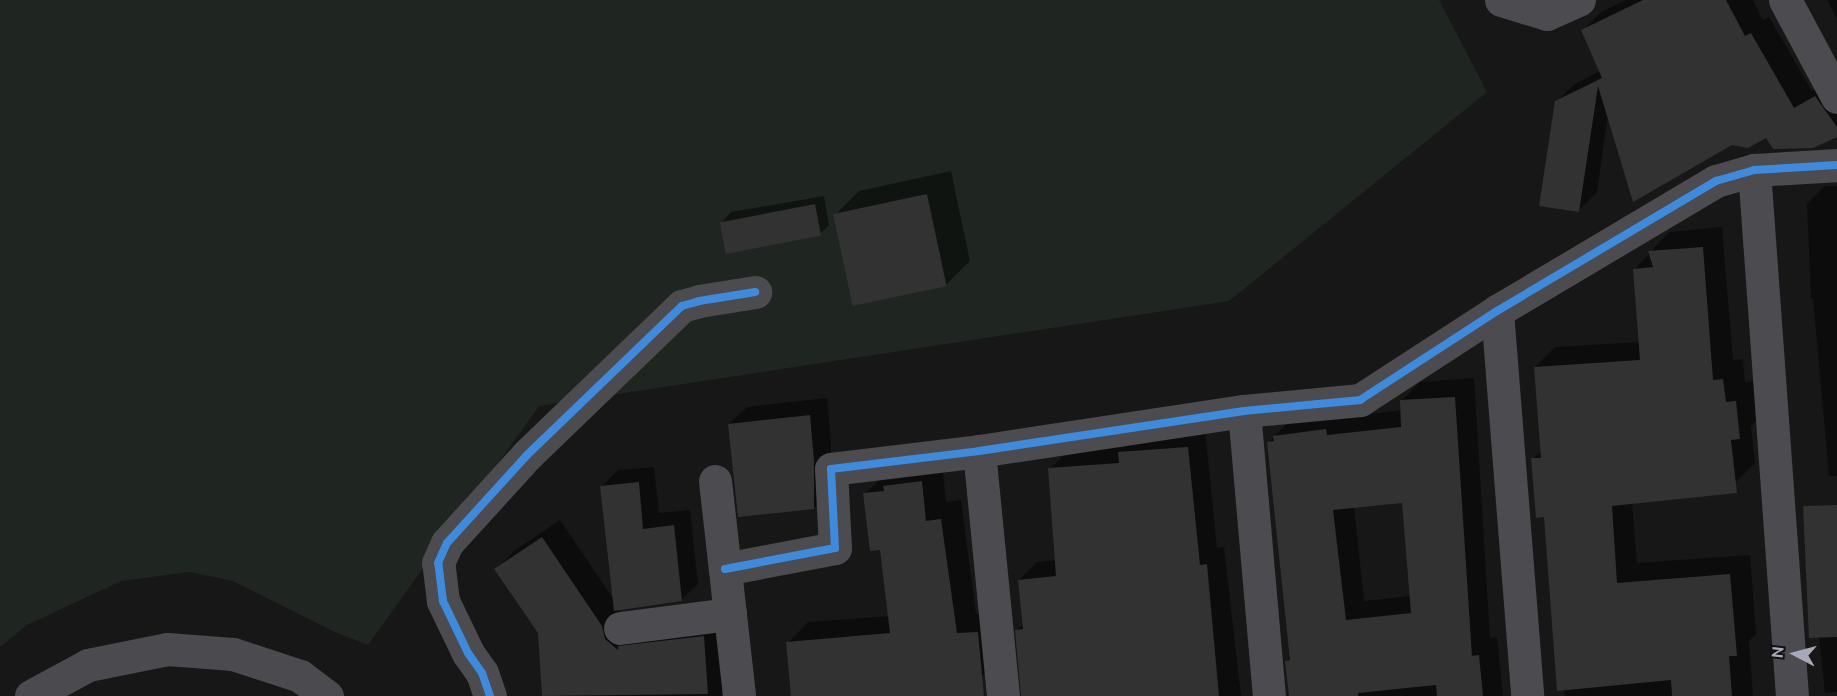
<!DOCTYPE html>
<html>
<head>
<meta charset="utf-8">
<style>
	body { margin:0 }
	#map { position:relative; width:1837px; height:696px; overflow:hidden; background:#171717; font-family:Ubuntu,sans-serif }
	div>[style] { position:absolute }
	.green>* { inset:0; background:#1f2621 }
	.shadow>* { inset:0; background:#0007 }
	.building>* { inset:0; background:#323233; transform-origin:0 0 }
	.street>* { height:33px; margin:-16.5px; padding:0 16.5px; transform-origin:16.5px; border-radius:16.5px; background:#4b4b50 }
	.secondary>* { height:33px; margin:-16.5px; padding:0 16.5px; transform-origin:16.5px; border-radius:16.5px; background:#4a4a4f }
	.cycleway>* { height:8px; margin:-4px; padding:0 4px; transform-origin:4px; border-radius:4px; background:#408adc }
	span { translate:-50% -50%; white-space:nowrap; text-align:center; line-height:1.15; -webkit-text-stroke:5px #111113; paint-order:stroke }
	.north { position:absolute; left:1765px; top:624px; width:60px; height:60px; -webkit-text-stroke:4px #111113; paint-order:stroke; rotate:276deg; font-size:16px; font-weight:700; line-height:24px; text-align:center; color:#a7a9b9 }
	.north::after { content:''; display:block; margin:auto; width:21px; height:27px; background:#a7a9b9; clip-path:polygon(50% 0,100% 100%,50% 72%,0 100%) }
</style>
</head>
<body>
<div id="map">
	<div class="green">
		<div style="clip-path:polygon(0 0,1439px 0,1487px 92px,1229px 301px,539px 406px,368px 645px,337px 633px,233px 581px,189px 572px,121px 581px,27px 625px,0 647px)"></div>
	</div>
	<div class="shadow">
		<div style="clip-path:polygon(1626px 0,1753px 0,1763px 20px,1769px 17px,1812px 91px,1834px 79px,1837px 84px,1837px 135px,1767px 136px,1608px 114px,1597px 192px,1579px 210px,1556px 102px,1575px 84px,1600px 71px,1583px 30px,1601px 12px)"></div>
		<div style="clip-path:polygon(1827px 0,1837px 0,1837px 19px)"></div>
		<div style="clip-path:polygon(951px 171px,970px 261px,946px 285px,834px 216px,859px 191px)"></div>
		<div style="clip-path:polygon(1825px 186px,1837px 186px,1837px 476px,1829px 476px,1813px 298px,1811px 299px,1807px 204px)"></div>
		<div style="clip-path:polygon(824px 196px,829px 225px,820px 234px,722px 222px,731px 212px)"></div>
		<div style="clip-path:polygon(1722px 227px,1733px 360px,1743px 359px,1745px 382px,1756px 381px,1759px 418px,1751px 426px,1755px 463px,1735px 483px,1632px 503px,1637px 563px,1750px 555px,1756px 634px,1749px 641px,1753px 696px,1565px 696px,1546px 516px,1533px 459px,1542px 450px,1535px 367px,1555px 347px,1640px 342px,1634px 270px,1669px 232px)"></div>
		<div style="clip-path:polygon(evenodd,1474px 378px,1490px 638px,1497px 637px,1503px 696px,1290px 696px,1287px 661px,1291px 657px,1268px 443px,1293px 417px,1345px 417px,1402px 410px,1401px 401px,1420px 382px,1474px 378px,1404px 502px,1411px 596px,1364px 601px,1354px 506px,1404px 502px)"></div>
		<div style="clip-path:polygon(827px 398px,831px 442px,831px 490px,814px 508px,729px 424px,747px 407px)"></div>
		<div style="clip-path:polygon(1205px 429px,1217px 548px,1224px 547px,1241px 696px,1066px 696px,1017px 630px,1024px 624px,1019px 580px,1037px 562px,1057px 560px,1050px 469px,1068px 451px,1125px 447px,1137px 435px)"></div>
		<div style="clip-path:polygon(942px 462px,946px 502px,961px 500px,976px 614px,998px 612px,1002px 656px,982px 676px,978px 696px,793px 696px,788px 643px,808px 622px,890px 616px,881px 548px,865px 494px,885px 474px)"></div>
		<div style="clip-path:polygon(654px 467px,659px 513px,690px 510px,698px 584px,681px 600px,619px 609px,622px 621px,721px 619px,722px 696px,543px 696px,539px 633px,496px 569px,514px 551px,560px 520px,614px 600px,602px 486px,618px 470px)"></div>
		<div style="clip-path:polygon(1837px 524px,1837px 692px,1825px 693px,1814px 588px)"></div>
	</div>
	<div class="building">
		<div style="clip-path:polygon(1643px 0,1726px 0,1745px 36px,1751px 33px,1794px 108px,1815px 96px,1837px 127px,1837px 137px,1813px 148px,1773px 149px,1766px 138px,1748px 148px,1732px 145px,1633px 202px,1598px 86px,1579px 212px,1539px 206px,1555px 101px,1602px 78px,1581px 30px)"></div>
		<div style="left:927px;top:194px;width:94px;height:96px;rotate:78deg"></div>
		<div style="left:815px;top:204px;width:32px;height:97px;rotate:79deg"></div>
		<div style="clip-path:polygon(1703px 247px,1713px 380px,1723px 379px,1726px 402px,1736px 401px,1740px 439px,1731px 440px,1737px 493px,1612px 506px,1617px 583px,1730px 574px,1737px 656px,1729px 656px,1732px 696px,1672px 696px,1671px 680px,1557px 691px,1544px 517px,1536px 518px,1531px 458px,1541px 458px,1534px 367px,1640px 360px,1633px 269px,1653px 267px,1648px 251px)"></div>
		<div style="clip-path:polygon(evenodd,1455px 397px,1472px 656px,1479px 655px,1483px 696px,1437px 696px,1436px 685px,1358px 693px,1358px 696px,1289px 696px,1285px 661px,1290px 660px,1267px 442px,1274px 441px,1273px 436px,1326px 429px,1327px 435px,1401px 427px,1400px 400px,1455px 397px,1402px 503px,1411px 613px,1346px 620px,1333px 510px,1402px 503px)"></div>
		<div style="clip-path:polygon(810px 415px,814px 461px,814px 509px,738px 517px,728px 424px)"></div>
		<div style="clip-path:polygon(1188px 447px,1200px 565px,1207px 564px,1219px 696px,1021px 696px,1015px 630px,1023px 629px,1018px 580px,1056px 576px,1048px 468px,1119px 463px,1118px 452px)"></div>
		<div style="clip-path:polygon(922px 481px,926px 521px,941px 519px,957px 633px,978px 632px,984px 696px,791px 696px,786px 642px,890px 633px,880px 550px,870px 551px,863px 493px,884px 491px,883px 486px)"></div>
		<div style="clip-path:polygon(639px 482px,643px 529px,674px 525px,682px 601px,614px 611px,600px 486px)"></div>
		<div style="clip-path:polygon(1837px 505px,1837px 637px,1809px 638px,1803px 506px)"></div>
		<div style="clip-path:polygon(542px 537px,602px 626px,605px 639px,618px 650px,618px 646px,704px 636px,708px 694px,542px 696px,538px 633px,494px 569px)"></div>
	</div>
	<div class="street">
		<div style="left:1501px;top:0;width:48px;rotate:16.9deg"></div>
		<div style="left:1547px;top:14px;width:35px;rotate:-24deg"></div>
		<div style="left:1785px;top:0;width:110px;rotate:61.8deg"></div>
		<div style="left:1754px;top:170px;width:527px;rotate:85.87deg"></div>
		<div style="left:1497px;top:311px;width:386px;rotate:85.5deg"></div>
		<div style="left:1244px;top:411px;width:286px;rotate:85deg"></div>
		<div style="left:979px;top:451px;width:246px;rotate:84.4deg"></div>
		<div style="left:715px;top:481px;width:216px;rotate:83.6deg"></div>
		<div style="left:725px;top:569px;width:112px;rotate:-10.8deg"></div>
		<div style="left:835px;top:548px;width:79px;rotate:-92.9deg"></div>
		<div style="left:831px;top:469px;width:149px;rotate:-6.9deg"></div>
		<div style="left:979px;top:451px;width:268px;rotate:-8.6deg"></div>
		<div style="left:1244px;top:411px;width:117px;rotate:-5.4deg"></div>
		<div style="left:1360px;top:400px;width:163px;rotate:-33deg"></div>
		<div style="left:1497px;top:311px;width:255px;rotate:-30.7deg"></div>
		<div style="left:1716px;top:181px;width:40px;rotate:-16deg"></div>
		<div style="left:1754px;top:170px;width:83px;rotate:-3.4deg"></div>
		<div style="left:620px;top:628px;width:111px;rotate:-7.3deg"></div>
		<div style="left:490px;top:696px;width:24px;rotate:-109deg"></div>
		<div style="left:482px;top:673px;width:24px;rotate:-125deg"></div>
		<div style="left:468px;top:653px;width:58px;rotate:-115.7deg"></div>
		<div style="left:443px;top:601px;width:38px;rotate:-97deg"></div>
		<div style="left:438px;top:563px;width:22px;rotate:-66deg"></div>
		<div style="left:447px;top:543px;width:119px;rotate:-47.7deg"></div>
		<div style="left:527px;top:455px;width:215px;rotate:-43.9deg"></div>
		<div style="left:682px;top:306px;width:18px;rotate:-16deg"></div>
		<div style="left:699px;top:301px;width:57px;rotate:-9.1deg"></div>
	</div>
	<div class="secondary">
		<div style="left:31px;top:696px;width:65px;rotate:-28.5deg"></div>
		<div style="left:88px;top:665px;width:81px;rotate:-11.4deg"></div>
		<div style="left:167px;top:649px;width:66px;rotate:4.3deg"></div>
		<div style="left:233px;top:654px;width:71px;rotate:18.2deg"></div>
		<div style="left:300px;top:676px;width:34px;rotate:37deg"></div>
	</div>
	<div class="cycleway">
		<div style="left:725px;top:569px;width:112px;rotate:-10.8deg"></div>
		<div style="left:835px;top:548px;width:79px;rotate:-92.9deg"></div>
		<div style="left:831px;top:469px;width:149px;rotate:-6.9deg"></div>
		<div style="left:979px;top:451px;width:268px;rotate:-8.6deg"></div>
		<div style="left:1244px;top:411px;width:117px;rotate:-5.4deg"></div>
		<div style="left:1360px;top:400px;width:163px;rotate:-33deg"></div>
		<div style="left:1497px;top:311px;width:255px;rotate:-30.7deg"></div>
		<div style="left:1716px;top:181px;width:40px;rotate:-16deg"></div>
		<div style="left:1754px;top:170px;width:83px;rotate:-3.4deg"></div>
		<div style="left:490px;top:696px;width:24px;rotate:-109deg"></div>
		<div style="left:482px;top:673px;width:24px;rotate:-125deg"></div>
		<div style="left:468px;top:653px;width:58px;rotate:-115.7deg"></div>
		<div style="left:443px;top:601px;width:38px;rotate:-97deg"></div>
		<div style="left:438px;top:563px;width:22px;rotate:-66deg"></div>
		<div style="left:447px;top:543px;width:119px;rotate:-47.7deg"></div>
		<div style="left:527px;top:455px;width:215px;rotate:-43.9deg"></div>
		<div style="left:682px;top:306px;width:18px;rotate:-16deg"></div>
		<div style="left:699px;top:301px;width:57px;rotate:-9.1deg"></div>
	</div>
	<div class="north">N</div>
</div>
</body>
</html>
